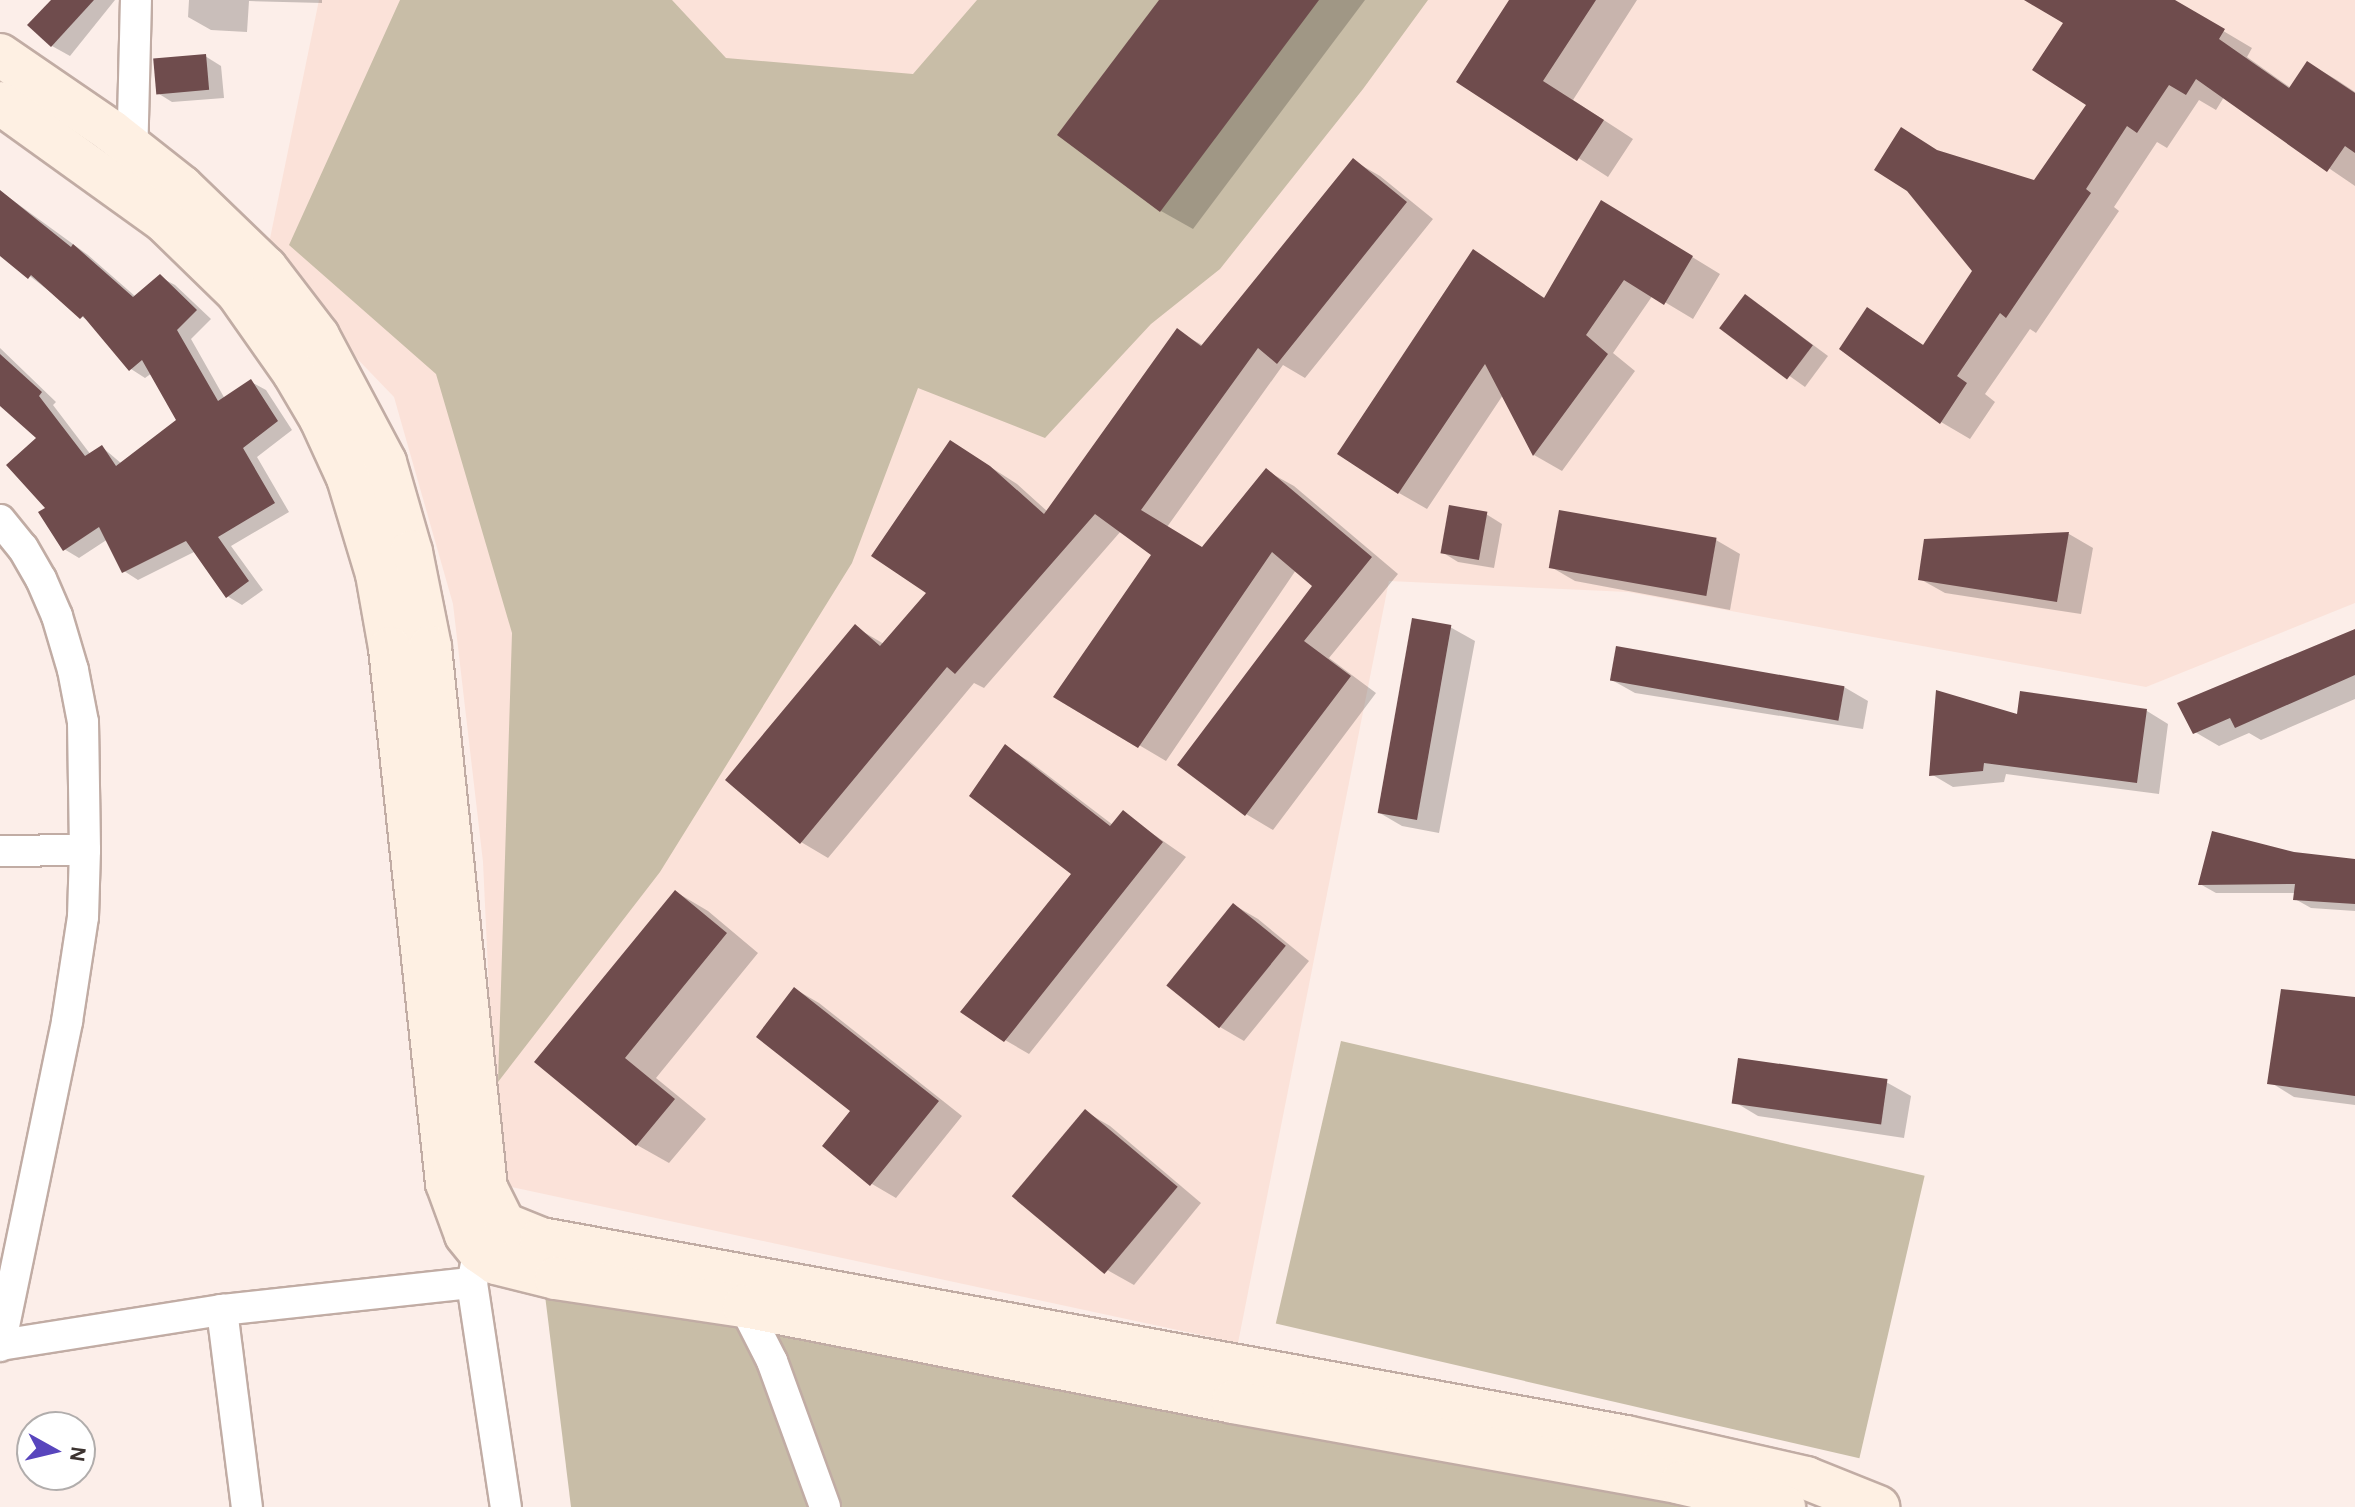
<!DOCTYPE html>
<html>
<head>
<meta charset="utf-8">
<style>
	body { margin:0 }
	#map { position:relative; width:2355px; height:1507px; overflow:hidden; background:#fceee9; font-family:"Alegreya Sans",sans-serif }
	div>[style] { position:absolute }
	.built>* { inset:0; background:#fbe2d9 }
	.green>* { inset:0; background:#c8bda7; transform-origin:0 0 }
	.shadow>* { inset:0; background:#0003 }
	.building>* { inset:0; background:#6f4c4d; transform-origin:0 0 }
	.roads { filter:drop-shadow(2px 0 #c1aca4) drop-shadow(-2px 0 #c1aca4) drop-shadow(0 2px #c1aca4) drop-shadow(0 -2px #c1aca4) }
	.street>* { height:30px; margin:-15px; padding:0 15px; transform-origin:15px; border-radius:15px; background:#fff }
	.secondary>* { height:42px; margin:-21px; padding:0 21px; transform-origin:21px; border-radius:21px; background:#fef0e3 }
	span { translate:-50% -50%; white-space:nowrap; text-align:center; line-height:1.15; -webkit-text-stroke:8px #fff; paint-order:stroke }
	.north { position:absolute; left:16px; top:1411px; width:80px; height:80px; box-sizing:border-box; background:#fff; border:2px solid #b1adac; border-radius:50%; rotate:98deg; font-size:22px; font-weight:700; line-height:32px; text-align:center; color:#3c3330 }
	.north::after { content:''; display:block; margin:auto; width:28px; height:36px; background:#5845bd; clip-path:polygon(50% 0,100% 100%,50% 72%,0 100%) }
</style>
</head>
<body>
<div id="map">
	<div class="built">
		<div style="clip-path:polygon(319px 0,2355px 0,2355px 603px,2146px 687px,1628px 592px,1389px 581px,1238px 1343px,498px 1184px,483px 862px,453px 604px,394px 397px,265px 263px)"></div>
	</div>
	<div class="green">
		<div style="clip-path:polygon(400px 0,672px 0,726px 58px,913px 74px,977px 0,1428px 0,1363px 89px,1220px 269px,1151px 324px,1045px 438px,918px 388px,852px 563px,660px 872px,498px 1082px,512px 633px,436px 374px,289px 245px)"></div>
		<div style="left:1341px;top:1041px;width:599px;height:290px;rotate:13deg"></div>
		<div style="clip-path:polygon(544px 1287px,1781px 1507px,571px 1507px)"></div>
	</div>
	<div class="shadow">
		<div style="clip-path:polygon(54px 0,115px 0,70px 56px,52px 46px)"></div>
		<div style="clip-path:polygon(189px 0,322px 0,322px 3px,249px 1px,247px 32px,211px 30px,188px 17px)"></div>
		<div style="clip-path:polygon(1161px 0,1365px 0,1193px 229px,1161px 211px)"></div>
		<div style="clip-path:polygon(1511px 0,1637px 0,1573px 100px,1633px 139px,1608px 177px,1459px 81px)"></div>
		<div style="clip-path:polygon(2053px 0,2171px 0,2252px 48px,2247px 57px,2291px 88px,2308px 63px,2337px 80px,2355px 92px,2355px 186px,2224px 97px,2216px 110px,2199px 100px,2167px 148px,2157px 142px,2114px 207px,2119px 211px,2036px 333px,2030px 329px,1985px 394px,1995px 402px,1970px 439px,1941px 422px,1868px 310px,1925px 346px,1975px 271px,1941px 153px,2035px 182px,2089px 105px,2066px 22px)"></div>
		<div style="clip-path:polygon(205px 56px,221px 66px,224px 98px,172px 102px,156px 92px)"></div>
		<div style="clip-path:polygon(1354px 161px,1380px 176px,1433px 219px,1305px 378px,1283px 365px,1167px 527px,1203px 549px,1267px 471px,1294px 486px,1398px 574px,1329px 658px,1376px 693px,1273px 830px,1246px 814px,1315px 585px,1296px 570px,1166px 761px,1056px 696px,1154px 555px,1121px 531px,984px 688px,974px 683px,828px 858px,801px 842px,727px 780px,855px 627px,884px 644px,929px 593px,978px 459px,1017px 484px,1048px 512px,1177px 331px,1204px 346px)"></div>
		<div style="clip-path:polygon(0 191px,88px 255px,136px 297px,160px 277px,175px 285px,211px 319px,191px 339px,225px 399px,251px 382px,266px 390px,292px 430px,257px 457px,289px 512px,231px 546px,263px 590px,242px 605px,227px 596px,196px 551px,138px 580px,124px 571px,108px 539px,79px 558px,64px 549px,48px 508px,39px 438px,0 403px,0 348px,56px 402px,53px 405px,91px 455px,102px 447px,122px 464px,178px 420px,152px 373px,145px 378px,131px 369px,93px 325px,0 253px)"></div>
		<div style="clip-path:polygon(1630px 219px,1720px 274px,1693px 319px,1653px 295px,1613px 353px,1635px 371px,1562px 471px,1534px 455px,1503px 395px,1427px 509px,1399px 493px,1473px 252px,1546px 299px)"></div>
		<div style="clip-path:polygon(1761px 306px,1828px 356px,1805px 387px,1722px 328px)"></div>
		<div style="clip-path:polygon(1486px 514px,1502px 524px,1494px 568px,1458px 562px,1442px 552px)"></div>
		<div style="clip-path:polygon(2069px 534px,2093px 548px,2081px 614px,1945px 593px,1920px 579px,1926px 541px)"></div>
		<div style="clip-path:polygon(1716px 540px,1740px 554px,1730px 610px,1575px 581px,1551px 567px)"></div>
		<div style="clip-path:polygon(1450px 627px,1475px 641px,1439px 833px,1402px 826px,1378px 812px)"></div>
		<div style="clip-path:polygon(2355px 631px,2355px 699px,2261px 740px,2249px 733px,2219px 746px,2195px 732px)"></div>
		<div style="clip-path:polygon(1610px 679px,1844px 687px,1868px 701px,1863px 729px,1635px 693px)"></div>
		<div style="clip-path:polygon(2147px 711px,2168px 724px,2159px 794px,2006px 774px,2004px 782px,1953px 787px,1931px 774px,2018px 717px)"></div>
		<div style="clip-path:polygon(1005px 747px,1029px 761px,1113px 825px,1123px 813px,1186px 857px,1029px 1054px,1005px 1040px,1074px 874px)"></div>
		<div style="clip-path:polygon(2294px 854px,2355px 861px,2355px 911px,2311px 908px,2295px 899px,2296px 893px,2216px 893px,2200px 884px)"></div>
		<div style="clip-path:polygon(676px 892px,708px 911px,758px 953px,656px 1078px,706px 1119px,669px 1163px,637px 1145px,537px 1062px)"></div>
		<div style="clip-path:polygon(1234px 905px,1258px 919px,1309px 961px,1244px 1041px,1220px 1027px)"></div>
		<div style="clip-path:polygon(795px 989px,819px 1003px,962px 1116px,896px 1198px,872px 1184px,825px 1146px,853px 1111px)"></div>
		<div style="clip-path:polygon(2355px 999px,2355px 1105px,2294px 1097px,2270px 1082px)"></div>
		<div style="clip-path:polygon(1886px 1082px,1911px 1096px,1904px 1138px,1758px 1116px,1733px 1101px)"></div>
		<div style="clip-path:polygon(1086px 1112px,1110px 1126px,1201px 1203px,1134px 1285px,1109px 1271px,1017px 1197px)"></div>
	</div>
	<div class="building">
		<div style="clip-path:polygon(51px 0,94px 0,51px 47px,27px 25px)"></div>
		<div style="clip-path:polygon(1159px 0,1319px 0,1160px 212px,1057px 135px)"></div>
		<div style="clip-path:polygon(1509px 0,1596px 0,1543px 81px,1604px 120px,1577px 161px,1456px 82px)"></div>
		<div style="clip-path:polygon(2024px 0,2175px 0,2225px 29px,2219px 39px,2289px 88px,2307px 61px,2355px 93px,2355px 153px,2345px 146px,2327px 172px,2196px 79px,2186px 95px,2169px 85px,2137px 133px,2127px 126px,2086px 189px,2091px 193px,2006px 318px,2000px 313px,1957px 376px,1967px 383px,1940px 424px,1839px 349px,1867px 307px,1923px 345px,1972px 271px,1907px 191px,1874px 170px,1901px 127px,1937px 150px,2034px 180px,2086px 105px,2032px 70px,2063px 23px)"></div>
		<div style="left:206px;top:54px;width:36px;height:53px;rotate:85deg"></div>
		<div style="clip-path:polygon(1353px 158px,1407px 202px,1277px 364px,1258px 348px,1141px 510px,1202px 547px,1266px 468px,1372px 557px,1304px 641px,1351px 676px,1245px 816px,1177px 765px,1312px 586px,1272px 552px,1138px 748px,1053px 697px,1151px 555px,1095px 514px,955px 674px,947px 667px,800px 844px,725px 780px,855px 624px,880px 646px,926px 593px,871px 556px,950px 440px,990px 466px,1044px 514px,1177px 328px,1201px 346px)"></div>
		<div style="clip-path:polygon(0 190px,71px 247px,73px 244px,133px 297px,160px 274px,197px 310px,177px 330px,218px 401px,251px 379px,278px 421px,243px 448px,275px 503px,218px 537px,249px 581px,226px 598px,186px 541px,122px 573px,99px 527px,63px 551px,38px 512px,45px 508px,6px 465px,36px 438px,0 406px,0 354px,42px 392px,39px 396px,85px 456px,102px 445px,116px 466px,176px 420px,142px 360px,129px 371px,83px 316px,80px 319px,31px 275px,28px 279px,0 256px)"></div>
		<div style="clip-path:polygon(1601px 200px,1693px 256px,1664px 305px,1624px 280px,1586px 335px,1608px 354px,1533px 456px,1485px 364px,1398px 494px,1337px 454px,1473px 249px,1544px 298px)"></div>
		<div style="left:1745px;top:294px;width:85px;height:43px;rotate:37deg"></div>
		<div style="left:1449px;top:505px;width:39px;height:49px;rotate:10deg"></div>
		<div style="left:1559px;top:510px;width:160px;height:59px;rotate:10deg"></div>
		<div style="clip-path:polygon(2069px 532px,2057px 602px,1918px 580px,1924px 539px)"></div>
		<div style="left:1412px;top:618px;width:40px;height:198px;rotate:10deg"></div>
		<div style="clip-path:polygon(2355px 629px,2355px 675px,2235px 728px,2230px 718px,2193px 734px,2177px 703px)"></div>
		<div style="left:1616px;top:646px;width:232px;height:35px;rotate:10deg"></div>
		<div style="clip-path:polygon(1936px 690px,2017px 714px,2020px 691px,2147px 709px,2137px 783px,1984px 763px,1983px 771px,1929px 776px)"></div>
		<div style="clip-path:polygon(1005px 744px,1110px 826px,1123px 810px,1163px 842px,1004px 1042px,960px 1012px,1071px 874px,969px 796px)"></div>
		<div style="clip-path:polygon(2212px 831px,2294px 852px,2355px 859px,2355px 904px,2293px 900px,2295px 884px,2198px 885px)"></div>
		<div style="clip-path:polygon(675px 890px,727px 933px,625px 1058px,675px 1099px,636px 1146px,534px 1062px)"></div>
		<div style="left:1233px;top:903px;width:68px;height:106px;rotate:39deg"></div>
		<div style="clip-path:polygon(794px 987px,939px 1101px,870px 1186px,822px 1146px,850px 1111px,756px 1037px)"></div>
		<div style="clip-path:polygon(2281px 989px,2355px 997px,2355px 1096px,2267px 1084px)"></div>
		<div style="left:1738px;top:1058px;width:151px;height:46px;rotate:8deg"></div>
		<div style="left:1085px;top:1109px;width:121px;height:114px;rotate:40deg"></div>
	</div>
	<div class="roads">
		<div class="street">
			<div style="left:132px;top:162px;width:162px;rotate:-88.6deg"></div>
			<div style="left:0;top:520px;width:36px;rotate:51deg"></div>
			<div style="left:23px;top:548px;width:36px;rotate:60deg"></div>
			<div style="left:41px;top:579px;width:40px;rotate:66.6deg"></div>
			<div style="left:57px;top:616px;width:56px;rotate:73.5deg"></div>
			<div style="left:73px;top:670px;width:53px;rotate:79.1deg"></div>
			<div style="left:83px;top:722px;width:128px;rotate:89.1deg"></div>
			<div style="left:85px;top:850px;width:67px;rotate:91.7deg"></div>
			<div style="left:83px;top:917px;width:106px;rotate:98.7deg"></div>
			<div style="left:67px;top:1022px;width:331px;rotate:101.7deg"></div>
			<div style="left:0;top:851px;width:85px;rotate:-0.7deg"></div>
			<div style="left:476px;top:1264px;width:19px;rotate:102deg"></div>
			<div style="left:472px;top:1283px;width:227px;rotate:81.4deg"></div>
			<div style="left:744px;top:1306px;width:62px;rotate:63deg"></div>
			<div style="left:772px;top:1361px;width:155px;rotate:70deg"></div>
			<div style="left:222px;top:1310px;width:199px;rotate:82.8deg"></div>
			<div style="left:0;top:1345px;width:225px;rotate:-9deg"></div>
			<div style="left:222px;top:1310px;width:251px;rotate:-6.2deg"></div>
		</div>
		<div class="secondary">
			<div style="left:0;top:55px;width:135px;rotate:34.4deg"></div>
			<div style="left:111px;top:131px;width:90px;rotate:38.3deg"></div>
			<div style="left:182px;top:187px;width:117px;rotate:44deg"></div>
			<div style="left:266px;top:268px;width:86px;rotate:52.6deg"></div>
			<div style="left:318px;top:336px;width:143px;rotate:62deg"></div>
			<div style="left:385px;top:462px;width:94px;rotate:73.9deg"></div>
			<div style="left:411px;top:552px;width:97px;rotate:78.7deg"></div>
			<div style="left:430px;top:647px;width:544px;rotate:84.09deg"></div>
			<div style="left:486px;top:1188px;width:40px;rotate:63.4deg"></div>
			<div style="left:504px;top:1224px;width:40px;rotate:22deg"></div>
			<div style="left:541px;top:1239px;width:1103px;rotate:10.34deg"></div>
			<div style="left:1626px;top:1437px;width:185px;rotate:12.8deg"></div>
			<div style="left:1806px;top:1478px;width:78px;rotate:21.9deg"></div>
			<div style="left:0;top:103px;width:202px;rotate:35.7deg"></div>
			<div style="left:164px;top:221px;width:102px;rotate:44.2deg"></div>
			<div style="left:237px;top:292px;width:99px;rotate:54.9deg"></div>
			<div style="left:294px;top:373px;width:53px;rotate:59.6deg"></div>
			<div style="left:321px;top:419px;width:65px;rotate:65.4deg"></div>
			<div style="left:348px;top:478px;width:100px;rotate:73.2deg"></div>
			<div style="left:377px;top:574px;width:75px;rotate:80deg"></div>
			<div style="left:390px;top:648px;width:538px;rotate:83.92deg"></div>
			<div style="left:447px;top:1183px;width:55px;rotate:69.9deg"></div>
			<div style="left:466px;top:1235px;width:21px;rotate:51deg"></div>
			<div style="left:479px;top:1251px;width:21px;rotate:35deg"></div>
			<div style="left:496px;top:1263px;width:62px;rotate:14deg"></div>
			<div style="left:556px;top:1278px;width:190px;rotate:8.5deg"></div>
			<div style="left:744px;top:1306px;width:498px;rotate:11.1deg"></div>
			<div style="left:1233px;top:1402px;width:455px;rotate:10.2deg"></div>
			<div style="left:1681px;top:1483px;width:106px;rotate:13.1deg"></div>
		</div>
	</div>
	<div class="north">N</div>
</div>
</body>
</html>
